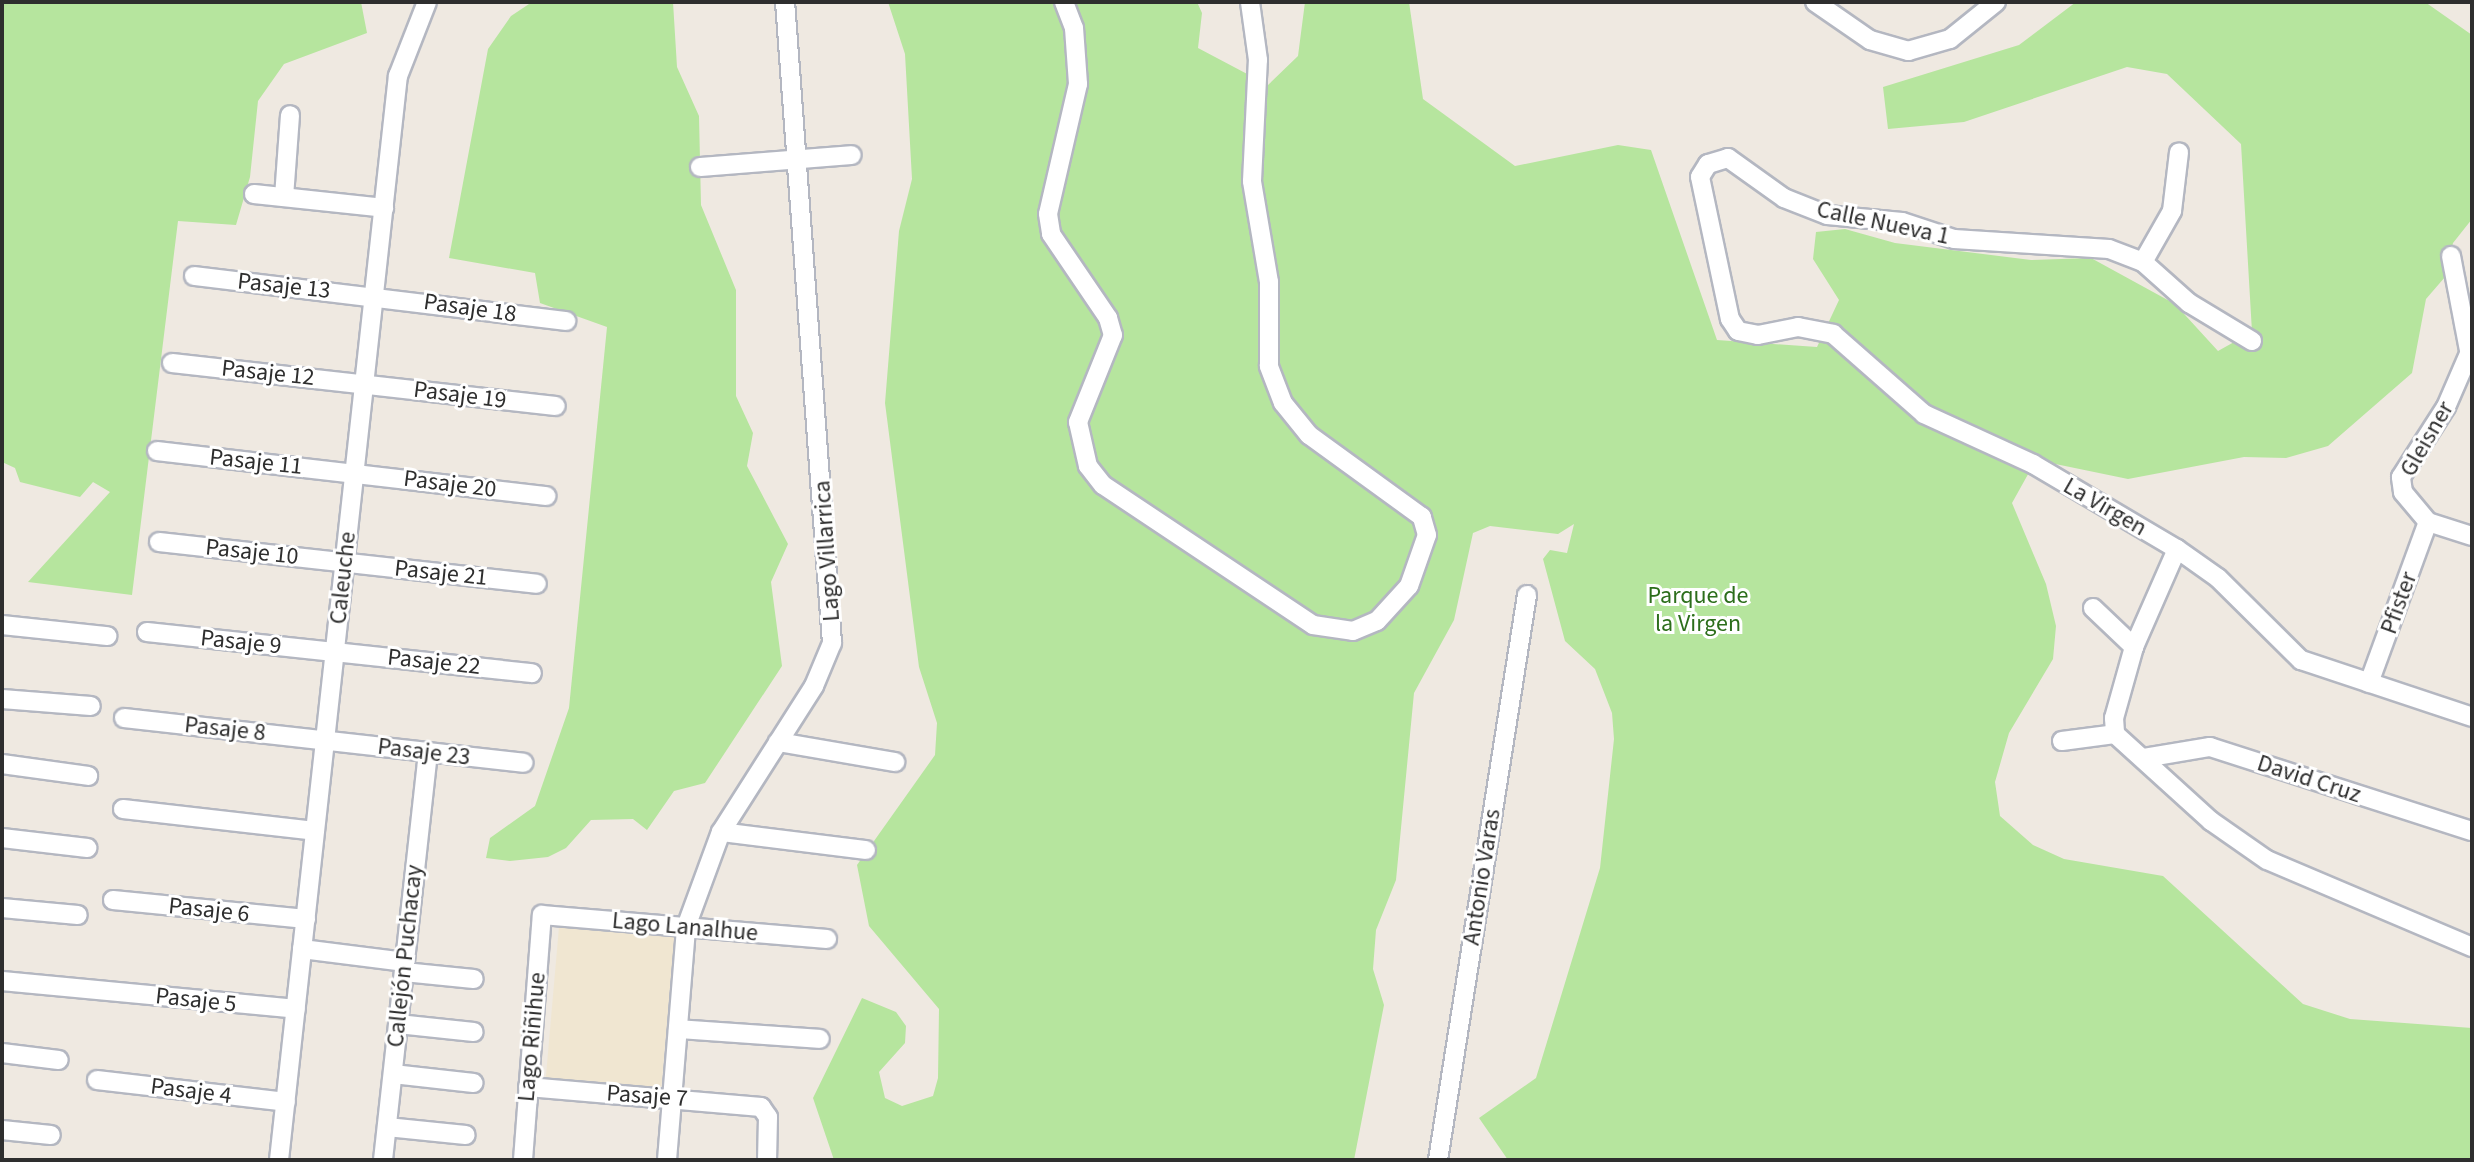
<!DOCTYPE html>
<html>
<head>
<meta charset="utf-8">
<style>
	body { margin:0 }
	#map { position:relative; width:2474px; height:1162px; overflow:hidden; background:#efe9e1; font-family:"Source Sans 3",sans-serif }
	div>[style] { position:absolute }
	.education>* { inset:0; background:#f0e6d1; transform-origin:0 0 }
	.green>* { inset:0; background:#b6e59e }
	.roads { filter:drop-shadow(2px 0 #b4b7c1) drop-shadow(-2px 0 #b4b7c1) drop-shadow(0 2px #b4b7c1) drop-shadow(0 -2px #b4b7c1) }
	.minor>* { height:18px; margin:-9px; padding:0 9px; transform-origin:9px; border-radius:9px; background:#fff }
	span { translate:-50% -50%; white-space:nowrap; text-align:center; line-height:1.15; -webkit-text-stroke:6px #fff; paint-order:stroke }
	.street-label { font-size:24px; color:#2e2e2e }
	.park-label { font-size:24px; color:#2c6e1b }
	.frame { position:absolute; inset:0; border:4px solid #2e2e2e; pointer-events:none }
</style>
</head>
<body>
<div id="map">
	<div class="education">
		<div style="left:559px;top:927px;width:116px;height:154px;rotate:5deg"></div>
	</div>
	<div class="green">
		<div style="clip-path:polygon(2px 2px,361px 2px,367px 33px,284px 64px,258px 101px,250px 177px,236px 225px,178px 221px,132px 595px,28px 582px,110px 492px,93px 482px,80px 497px,20px 482px,15px 468px,2px 462px)"></div>
		<div style="clip-path:polygon(532px 2px,673px 2px,677px 67px,699px 116px,701px 205px,736px 290px,736px 396px,753px 433px,747px 466px,788px 544px,771px 582px,782px 666px,705px 783px,674px 791px,647px 830px,633px 819px,591px 820px,566px 848px,548px 857px,510px 861px,486px 858px,490px 838px,535px 806px,569px 708px,607px 327px,540px 303px,535px 273px,449px 258px,488px 49px,511px 16px)"></div>
		<div style="clip-path:polygon(888px 2px,1197px 2px,1202px 13px,1198px 48px,1268px 85px,1298px 56px,1305px 2px,1409px 2px,1423px 99px,1515px 166px,1618px 145px,1651px 150px,1717px 340px,1817px 347px,1839px 300px,1813px 259px,1816px 232px,1845px 229px,1895px 243px,2031px 260px,2091px 258px,2175px 304px,2218px 351px,2252px 332px,2241px 144px,2167px 74px,2127px 67px,1964px 122px,1888px 129px,1883px 87px,2019px 45px,2076px 2px,2425px 2px,2472px 35px,2472px 219px,2453px 243px,2445px 277px,2426px 299px,2412px 373px,2328px 446px,2286px 458px,2244px 457px,2128px 479px,2036px 460px,2012px 503px,2046px 584px,2056px 626px,2053px 659px,2009px 733px,1995px 782px,2000px 816px,2033px 845px,2064px 859px,2163px 876px,2303px 1004px,2350px 1019px,2472px 1028px,2472px 1160px,1508px 1160px,1479px 1118px,1536px 1078px,1600px 868px,1614px 739px,1612px 713px,1595px 669px,1565px 641px,1543px 559px,1550px 550px,1567px 553px,1574px 524px,1558px 534px,1490px 526px,1473px 533px,1454px 620px,1414px 693px,1396px 880px,1376px 930px,1373px 969px,1384px 1005px,1354px 1160px,834px 1160px,813px 1098px,862px 998px,896px 1012px,906px 1026px,905px 1043px,879px 1072px,885px 1098px,902px 1106px,933px 1096px,938px 1078px,939px 1009px,869px 926px,857px 865px,935px 755px,937px 723px,919px 667px,885px 403px,899px 231px,912px 179px,905px 54px)"></div>
	</div>
	<div class="roads">
		<div class="minor">
			<div style="left:1064px;top:2px;width:28px;rotate:69deg"></div>
			<div style="left:1074px;top:28px;width:56px;rotate:85.9deg"></div>
			<div style="left:1078px;top:84px;width:133px;rotate:103deg"></div>
			<div style="left:1048px;top:214px;width:20px;rotate:81deg"></div>
			<div style="left:1051px;top:234px;width:102px;rotate:55.8deg"></div>
			<div style="left:1108px;top:318px;width:18px;rotate:74deg"></div>
			<div style="left:1113px;top:335px;width:94px;rotate:111.9deg"></div>
			<div style="left:1078px;top:422px;width:45px;rotate:77.2deg"></div>
			<div style="left:1088px;top:466px;width:24px;rotate:52deg"></div>
			<div style="left:1103px;top:485px;width:252px;rotate:33.7deg"></div>
			<div style="left:1313px;top:625px;width:40px;rotate:8.5deg"></div>
			<div style="left:1353px;top:631px;width:26px;rotate:-23deg"></div>
			<div style="left:1377px;top:621px;width:47px;rotate:-47.6deg"></div>
			<div style="left:1409px;top:586px;width:54px;rotate:-70.6deg"></div>
			<div style="left:1427px;top:535px;width:19px;rotate:-106deg"></div>
			<div style="left:1422px;top:517px;width:140px;rotate:-144deg"></div>
			<div style="left:1309px;top:435px;width:41px;rotate:-129.1deg"></div>
			<div style="left:1283px;top:403px;width:40px;rotate:-111deg"></div>
			<div style="left:1269px;top:366px;width:84px;rotate:-90deg"></div>
			<div style="left:1269px;top:282px;width:102px;rotate:-99.6deg"></div>
			<div style="left:1252px;top:181px;width:121px;rotate:-87.2deg"></div>
			<div style="left:1258px;top:60px;width:59px;rotate:-97.9deg"></div>
			<div style="left:1815px;top:2px;width:67px;rotate:34.6deg"></div>
			<div style="left:1870px;top:40px;width:40px;rotate:16deg"></div>
			<div style="left:1908px;top:51px;width:44px;rotate:-15.9deg"></div>
			<div style="left:1950px;top:39px;width:59px;rotate:-38.8deg"></div>
			<div style="left:700px;top:167px;width:152px;rotate:-4.5deg"></div>
			<div style="left:254px;top:194px;width:131px;rotate:6.1deg"></div>
			<div style="left:284px;top:197px;width:82px;rotate:-85.8deg"></div>
			<div style="left:2451px;top:256px;width:96px;rotate:79.2deg"></div>
			<div style="left:2143px;top:262px;width:59px;rotate:-60.4deg"></div>
			<div style="left:2172px;top:211px;width:59px;rotate:-83.2deg"></div>
			<div style="left:194px;top:276px;width:375px;rotate:6.9deg"></div>
			<div style="left:2252px;top:341px;width:74px;rotate:-148.9deg"></div>
			<div style="left:2189px;top:303px;width:62px;rotate:-138.3deg"></div>
			<div style="left:2143px;top:262px;width:36px;rotate:-159deg"></div>
			<div style="left:2109px;top:249px;width:155px;rotate:-176.3deg"></div>
			<div style="left:1954px;top:239px;width:55px;rotate:-161.9deg"></div>
			<div style="left:1902px;top:222px;width:75px;rotate:-174.7deg"></div>
			<div style="left:1827px;top:215px;width:46px;rotate:-158.4deg"></div>
			<div style="left:1784px;top:198px;width:69px;rotate:-144.5deg"></div>
			<div style="left:1728px;top:158px;width:21px;rotate:163deg"></div>
			<div style="left:1708px;top:164px;width:15px;rotate:122deg"></div>
			<div style="left:1700px;top:177px;width:145px;rotate:78.1deg"></div>
			<div style="left:1730px;top:319px;width:14px;rotate:56deg"></div>
			<div style="left:1738px;top:331px;width:20px;rotate:11deg"></div>
			<div style="left:1758px;top:335px;width:41px;rotate:-11.3deg"></div>
			<div style="left:1798px;top:327px;width:36px;rotate:11deg"></div>
			<div style="left:1833px;top:334px;width:121px;rotate:41.3deg"></div>
			<div style="left:1924px;top:414px;width:120px;rotate:24.6deg"></div>
			<div style="left:2033px;top:464px;width:167px;rotate:30.6deg"></div>
			<div style="left:2177px;top:549px;width:50px;rotate:35.3deg"></div>
			<div style="left:2218px;top:578px;width:117px;rotate:44.7deg"></div>
			<div style="left:2301px;top:660px;width:180px;rotate:18.4deg"></div>
			<div style="left:172px;top:363px;width:386px;rotate:6.4deg"></div>
			<div style="left:157px;top:451px;width:392px;rotate:6.6deg"></div>
			<div style="left:2428px;top:522px;width:39px;rotate:-130deg"></div>
			<div style="left:2403px;top:492px;width:15px;rotate:-98deg"></div>
			<div style="left:2401px;top:477px;width:83px;rotate:-57.3deg"></div>
			<div style="left:2446px;top:407px;width:65px;rotate:-66.6deg"></div>
			<div style="left:2428px;top:522px;width:46px;rotate:17.7deg"></div>
			<div style="left:159px;top:542px;width:380px;rotate:6.3deg"></div>
			<div style="left:2177px;top:549px;width:107px;rotate:113.7deg"></div>
			<div style="left:2134px;top:647px;width:74px;rotate:105.7deg"></div>
			<div style="left:2114px;top:718px;width:16px;rotate:86deg"></div>
			<div style="left:2115px;top:734px;width:130px;rotate:42.2deg"></div>
			<div style="left:2211px;top:821px;width:68px;rotate:34.9deg"></div>
			<div style="left:2267px;top:860px;width:223px;rotate:23deg"></div>
			<div style="left:2093px;top:608px;width:57px;rotate:43.6deg"></div>
			<div style="left:2px;top:625px;width:106px;rotate:6deg"></div>
			<div style="left:147px;top:632px;width:387px;rotate:6.1deg"></div>
			<div style="left:2369px;top:683px;width:171px;rotate:-69.9deg"></div>
			<div style="left:2px;top:699px;width:89px;rotate:4.5deg"></div>
			<div style="left:124px;top:718px;width:402px;rotate:6.4deg"></div>
			<div style="left:2062px;top:741px;width:53px;rotate:-7.5deg"></div>
			<div style="left:778px;top:742px;width:119px;rotate:9.7deg"></div>
			<div style="left:2144px;top:758px;width:67px;rotate:-9.5deg"></div>
			<div style="left:2210px;top:747px;width:275px;rotate:17.8deg"></div>
			<div style="left:2px;top:764px;width:87px;rotate:7.9deg"></div>
			<div style="left:123px;top:809px;width:193px;rotate:6.5deg"></div>
			<div style="left:721px;top:832px;width:146px;rotate:7.1deg"></div>
			<div style="left:2px;top:838px;width:86px;rotate:6.7deg"></div>
			<div style="left:113px;top:900px;width:194px;rotate:5.6deg"></div>
			<div style="left:2px;top:908px;width:76px;rotate:5.3deg"></div>
			<div style="left:302px;top:949px;width:104px;rotate:7.2deg"></div>
			<div style="left:404px;top:972px;width:70px;rotate:5.7deg"></div>
			<div style="left:2px;top:981px;width:295px;rotate:5.4deg"></div>
			<div style="left:398px;top:1024px;width:76px;rotate:6deg"></div>
			<div style="left:678px;top:1029px;width:142px;rotate:4deg"></div>
			<div style="left:2px;top:1053px;width:57px;rotate:7deg"></div>
			<div style="left:393px;top:1074px;width:81px;rotate:6.4deg"></div>
			<div style="left:97px;top:1080px;width:190px;rotate:6.6deg"></div>
			<div style="left:528px;top:1087px;width:234px;rotate:4.9deg"></div>
			<div style="left:761px;top:1107px;width:12px;rotate:55deg"></div>
			<div style="left:768px;top:1117px;width:43px;rotate:91.3deg"></div>
			<div style="left:387px;top:1127px;width:79px;rotate:5.8deg"></div>
			<div style="left:2px;top:1130px;width:49px;rotate:5.8deg"></div>
			<div style="left:279px;top:1160px;width:1091px;rotate:-83.74deg"></div>
			<div style="left:398px;top:76px;width:79px;rotate:-68.6deg"></div>
			<div style="left:383px;top:1160px;width:410px;rotate:-83.7deg"></div>
			<div style="left:523px;top:1160px;width:246px;rotate:-85.6deg"></div>
			<div style="left:542px;top:915px;width:286px;rotate:4.8deg"></div>
			<div style="left:667px;top:1160px;width:234px;rotate:-85.3deg"></div>
			<div style="left:686px;top:927px;width:101px;rotate:-69.8deg"></div>
			<div style="left:721px;top:832px;width:173px;rotate:-57.5deg"></div>
			<div style="left:814px;top:686px;width:47px;rotate:-67.3deg"></div>
			<div style="left:832px;top:643px;width:643px;rotate:-94.19deg"></div>
			<div style="left:1438px;top:1160px;width:572px;rotate:-81.05deg"></div>
		</div>
	</div>
	<div class="street-label">
		<span style="left:1883px;top:223px;rotate:12deg">Calle Nueva 1</span>
		<span style="left:284px;top:286px;rotate:6deg">Pasaje 13</span>
		<span style="left:470px;top:308px;rotate:8deg">Pasaje 18</span>
		<span style="left:268px;top:373px;rotate:6deg">Pasaje 12</span>
		<span style="left:460px;top:395px;rotate:7deg">Pasaje 19</span>
		<span style="left:2427px;top:439px;rotate:-60deg">Gleisner</span>
		<span style="left:256px;top:462px;rotate:6deg">Pasaje 11</span>
		<span style="left:450px;top:484px;rotate:7deg">Pasaje 20</span>
		<span style="left:2105px;top:507px;rotate:30deg">La Virgen</span>
		<span style="left:827px;top:551px;rotate:-94deg">Lago Villarrica</span>
		<span style="left:252px;top:552px;rotate:6deg">Pasaje 10</span>
		<span style="left:441px;top:573px;rotate:6deg">Pasaje 21</span>
		<span style="left:343px;top:578px;rotate:-84deg">Caleuche</span>
		<span style="left:2399px;top:603px;rotate:-70deg">Pfister</span>
		<span style="left:241px;top:642px;rotate:6deg">Pasaje 9</span>
		<span style="left:434px;top:662px;rotate:6deg">Pasaje 22</span>
		<span style="left:225px;top:729px;rotate:6deg">Pasaje 8</span>
		<span style="left:424px;top:752px;rotate:7deg">Pasaje 23</span>
		<span style="left:2309px;top:779px;rotate:18deg">David Cruz</span>
		<span style="left:1482px;top:877px;rotate:-81deg">Antonio Varas</span>
		<span style="left:209px;top:910px;rotate:6deg">Pasaje 6</span>
		<span style="left:685px;top:927px;rotate:5deg">Lago Lanalhue</span>
		<span style="left:405px;top:956px;rotate:-84deg">Callejón Puchacay</span>
		<span style="left:196px;top:1000px;rotate:6deg">Pasaje 5</span>
		<span style="left:532px;top:1037px;rotate:-85deg">Lago Riñihue</span>
		<span style="left:191px;top:1091px;rotate:7deg">Pasaje 4</span>
		<span style="left:647px;top:1096px;rotate:4deg">Pasaje 7</span>
	</div>
	<div class="park-label">
		<span style="left:1698px;top:610px">Parque de<br>la Virgen</span>
	</div>
	<div class="frame"></div>
</div>
</body>
</html>
